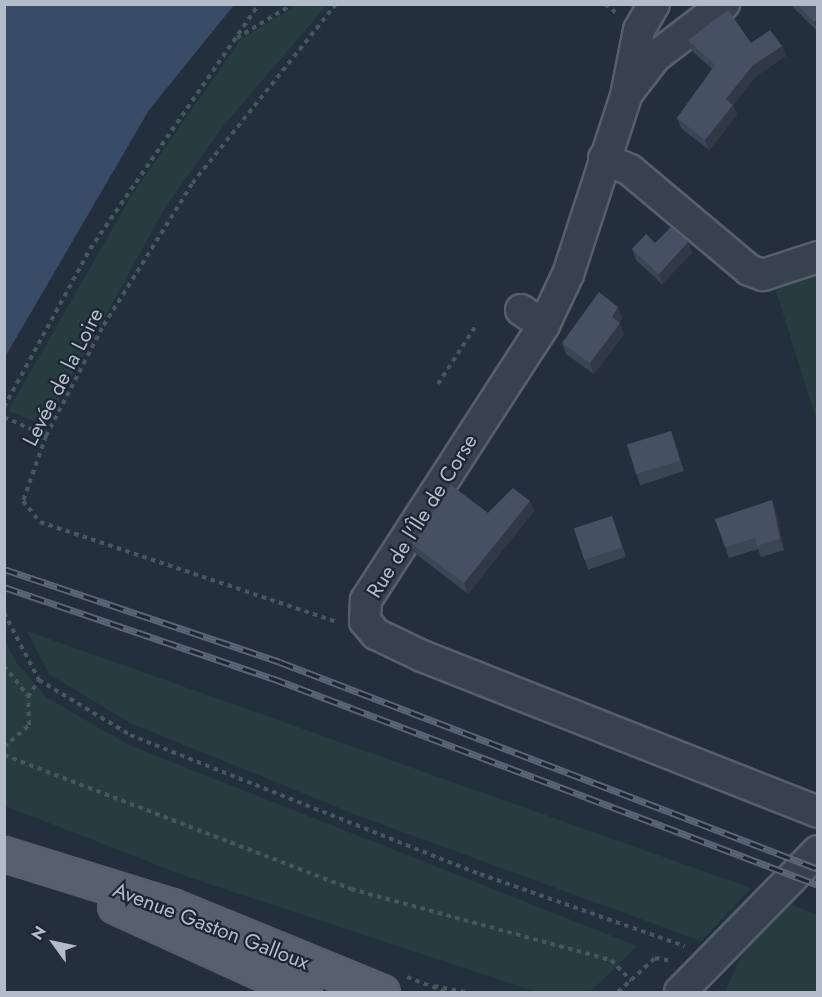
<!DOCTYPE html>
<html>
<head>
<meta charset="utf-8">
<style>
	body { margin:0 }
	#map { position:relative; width:822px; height:997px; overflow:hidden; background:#242f3e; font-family:Jost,sans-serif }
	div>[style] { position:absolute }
	.green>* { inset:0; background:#263c3f }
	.water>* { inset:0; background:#394c67 }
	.path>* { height:4px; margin-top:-2px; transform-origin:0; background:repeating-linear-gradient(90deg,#44595c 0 4.5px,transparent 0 9px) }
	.roads { filter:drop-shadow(2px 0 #565f6c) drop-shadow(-2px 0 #565f6c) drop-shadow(0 2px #565f6c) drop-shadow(0 -2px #565f6c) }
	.minor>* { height:30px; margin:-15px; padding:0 15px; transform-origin:15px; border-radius:15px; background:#38414e }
	.major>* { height:33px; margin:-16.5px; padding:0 16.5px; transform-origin:16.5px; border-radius:16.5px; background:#56606e }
	.rail>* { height:7px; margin-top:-3.5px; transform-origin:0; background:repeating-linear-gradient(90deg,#1d2633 0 14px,#5a6575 0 28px); box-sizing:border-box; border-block:2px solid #5a6575 }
	.wall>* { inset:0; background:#3b4654; transform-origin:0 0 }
	.shaded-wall>* { inset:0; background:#303945 }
	.building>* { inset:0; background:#455162; transform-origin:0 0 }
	span { translate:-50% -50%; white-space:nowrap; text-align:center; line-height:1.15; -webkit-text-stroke:4.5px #1d2633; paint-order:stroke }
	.street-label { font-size:21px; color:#b4bcc9 }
	.frame { position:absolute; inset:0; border:6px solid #b4bcc9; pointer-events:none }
	.north { position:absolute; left:24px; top:913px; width:60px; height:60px; -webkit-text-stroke:4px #1d2633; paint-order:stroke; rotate:303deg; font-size:16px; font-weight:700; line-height:24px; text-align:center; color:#b4bcc9 }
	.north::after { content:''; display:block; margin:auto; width:21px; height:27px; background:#b4bcc9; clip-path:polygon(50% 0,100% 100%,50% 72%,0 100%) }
</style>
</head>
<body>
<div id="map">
	<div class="green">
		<div style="clip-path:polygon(298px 5px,327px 5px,225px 124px,165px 208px,45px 425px,8px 411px,132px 195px,242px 38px)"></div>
		<div style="clip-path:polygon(817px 270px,817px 422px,774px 284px)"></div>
		<div style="clip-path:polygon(27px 631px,751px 888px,701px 941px,359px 816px,130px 723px,49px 674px)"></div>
		<div style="clip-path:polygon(4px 639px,16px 662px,46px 697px,129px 745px,637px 946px,590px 992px,537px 992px,191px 878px,5px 806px)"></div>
		<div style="clip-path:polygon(788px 903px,817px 915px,817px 992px,725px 992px,740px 958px)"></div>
	</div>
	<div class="water">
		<div style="clip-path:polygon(5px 4px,234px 5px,149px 110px,5px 357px)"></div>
	</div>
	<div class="path">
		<div style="left:336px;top:4px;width:231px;rotate:128.7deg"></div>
		<div style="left:192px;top:184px;width:170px;rotate:122deg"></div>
		<div style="left:102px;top:328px;width:122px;rotate:117.4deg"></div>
		<div style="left:46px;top:436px;width:69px;rotate:109.5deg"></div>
		<div style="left:23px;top:501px;width:27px;rotate:51deg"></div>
		<div style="left:40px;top:522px;width:314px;rotate:18.6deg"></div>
		<div style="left:605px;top:4px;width:14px;rotate:39deg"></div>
		<div style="left:237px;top:38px;width:66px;rotate:-31.3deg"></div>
		<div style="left:438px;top:384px;width:72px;rotate:-57deg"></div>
		<div style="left:4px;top:407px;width:180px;rotate:-61.4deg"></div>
		<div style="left:90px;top:249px;width:298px;rotate:-55.4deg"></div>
		<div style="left:4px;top:417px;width:46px;rotate:24.3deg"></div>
		<div style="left:4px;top:613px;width:76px;rotate:62.4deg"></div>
		<div style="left:39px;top:680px;width:106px;rotate:31.1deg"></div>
		<div style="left:130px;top:735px;width:377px;rotate:21.7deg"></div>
		<div style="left:480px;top:874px;width:217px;rotate:19.4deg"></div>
		<div style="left:4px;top:666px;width:38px;rotate:51deg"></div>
		<div style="left:4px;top:747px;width:33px;rotate:-41deg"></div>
		<div style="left:29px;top:725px;width:28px;rotate:-92deg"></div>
		<div style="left:28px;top:697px;width:20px;rotate:-57deg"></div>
		<div style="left:4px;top:755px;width:372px;rotate:21.1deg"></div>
		<div style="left:351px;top:889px;width:270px;rotate:15.3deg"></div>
		<div style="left:611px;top:960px;width:29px;rotate:46deg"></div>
		<div style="left:407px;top:977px;width:42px;rotate:21deg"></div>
		<div style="left:434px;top:986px;width:33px;rotate:11deg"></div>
		<div style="left:618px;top:992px;width:50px;rotate:-42.6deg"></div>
		<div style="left:655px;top:958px;width:17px;rotate:10deg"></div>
	</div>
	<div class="roads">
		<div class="minor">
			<div style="left:654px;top:4px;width:30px;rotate:120deg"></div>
			<div style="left:639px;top:30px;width:67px;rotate:101.1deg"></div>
			<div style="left:626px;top:96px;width:187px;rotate:108deg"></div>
			<div style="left:568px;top:274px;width:56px;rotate:115.2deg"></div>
			<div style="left:544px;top:325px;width:328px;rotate:122.9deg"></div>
			<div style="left:366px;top:600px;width:21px;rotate:93deg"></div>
			<div style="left:365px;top:621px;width:17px;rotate:50deg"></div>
			<div style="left:376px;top:634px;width:51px;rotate:25.6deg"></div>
			<div style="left:422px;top:656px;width:426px;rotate:21.5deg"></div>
			<div style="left:629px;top:91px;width:43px;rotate:-52.6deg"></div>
			<div style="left:655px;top:57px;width:87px;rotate:-37.5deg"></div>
			<div style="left:604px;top:158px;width:29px;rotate:25deg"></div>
			<div style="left:630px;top:170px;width:155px;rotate:40deg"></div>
			<div style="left:749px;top:270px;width:15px;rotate:20deg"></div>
			<div style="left:763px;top:275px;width:58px;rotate:-18.1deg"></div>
			<div style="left:521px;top:310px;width:27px;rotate:33deg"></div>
			<div style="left:680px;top:992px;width:197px;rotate:-45.6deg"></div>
		</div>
		<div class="major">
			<div style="left:4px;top:854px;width:176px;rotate:17.2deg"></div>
			<div style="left:172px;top:906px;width:227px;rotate:22.3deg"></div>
			<div style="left:115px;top:906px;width:208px;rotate:24.5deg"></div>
		</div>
	</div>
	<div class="rail">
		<div style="left:4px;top:569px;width:291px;rotate:18.6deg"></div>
		<div style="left:280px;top:662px;width:576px;rotate:21.04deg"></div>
		<div style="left:4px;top:587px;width:283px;rotate:18.8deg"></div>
		<div style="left:272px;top:678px;width:584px;rotate:20.76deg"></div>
	</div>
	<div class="wall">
		<div style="clip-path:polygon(790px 4px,818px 4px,818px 32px)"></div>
		<div style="clip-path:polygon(688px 40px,751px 43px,782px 46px,786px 56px,756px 76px,733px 105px,737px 115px,709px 150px,681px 128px,677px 118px,712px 69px,692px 51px)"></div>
		<div style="clip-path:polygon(688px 242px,692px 253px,662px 284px,636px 260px,632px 249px,655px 243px)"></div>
		<div style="clip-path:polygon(618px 307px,622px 318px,619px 322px,624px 334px,594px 374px,566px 354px,562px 343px)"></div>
		<div style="left:671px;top:431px;width:42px;height:46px;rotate:72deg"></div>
		<div style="clip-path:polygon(530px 501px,534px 511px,468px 594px,416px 554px,412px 544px,488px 513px)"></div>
		<div style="clip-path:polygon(776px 511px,784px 550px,761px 557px,758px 549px,729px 558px,715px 519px)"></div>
		<div style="left:612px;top:516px;width:43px;height:40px;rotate:71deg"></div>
	</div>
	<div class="shaded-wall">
		<div style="clip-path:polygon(818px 19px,818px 30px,814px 22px)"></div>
		<div style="clip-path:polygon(782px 46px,786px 56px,756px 76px,733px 105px,737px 115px,709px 150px,705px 140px,726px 99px,752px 66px)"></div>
		<div style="clip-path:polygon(688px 242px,692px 253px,662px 284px,659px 274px)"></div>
		<div style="clip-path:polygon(618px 307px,622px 318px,616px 328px,612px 317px)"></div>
		<div style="clip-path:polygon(620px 323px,624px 334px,594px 374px,590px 363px)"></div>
		<div style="clip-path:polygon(772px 500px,776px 511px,784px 550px,780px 539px)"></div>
		<div style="clip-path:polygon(530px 501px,534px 511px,468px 594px,464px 583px)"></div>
	</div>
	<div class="building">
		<div style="clip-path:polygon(797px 4px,818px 4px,818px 19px,814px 22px)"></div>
		<div style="clip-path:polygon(728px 10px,751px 43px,770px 30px,782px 46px,752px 66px,726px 99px,733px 105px,705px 140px,677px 118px,715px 65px,688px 40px)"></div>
		<div style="clip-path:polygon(671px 227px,688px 242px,659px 274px,632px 249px,646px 234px,655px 243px)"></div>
		<div style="clip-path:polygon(599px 292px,618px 307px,612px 317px,620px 323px,590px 363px,562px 343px)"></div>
		<div style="left:671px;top:431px;width:31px;height:46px;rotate:73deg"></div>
		<div style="clip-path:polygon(451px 485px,488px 513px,513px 488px,530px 501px,464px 583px,412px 544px)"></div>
		<div style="clip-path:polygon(772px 500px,780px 539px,757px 546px,755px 538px,725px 547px,715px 519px)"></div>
		<div style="left:612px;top:516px;width:33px;height:40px;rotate:72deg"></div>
	</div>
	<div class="street-label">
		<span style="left:63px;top:377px;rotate:-63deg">Levée de la Loire</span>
		<span style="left:422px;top:516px;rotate:-58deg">Rue de l'Île de Corse</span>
		<span style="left:211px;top:926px;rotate:21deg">Avenue Gaston Galloux</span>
	</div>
	<div class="frame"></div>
	<div class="north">N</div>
</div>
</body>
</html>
